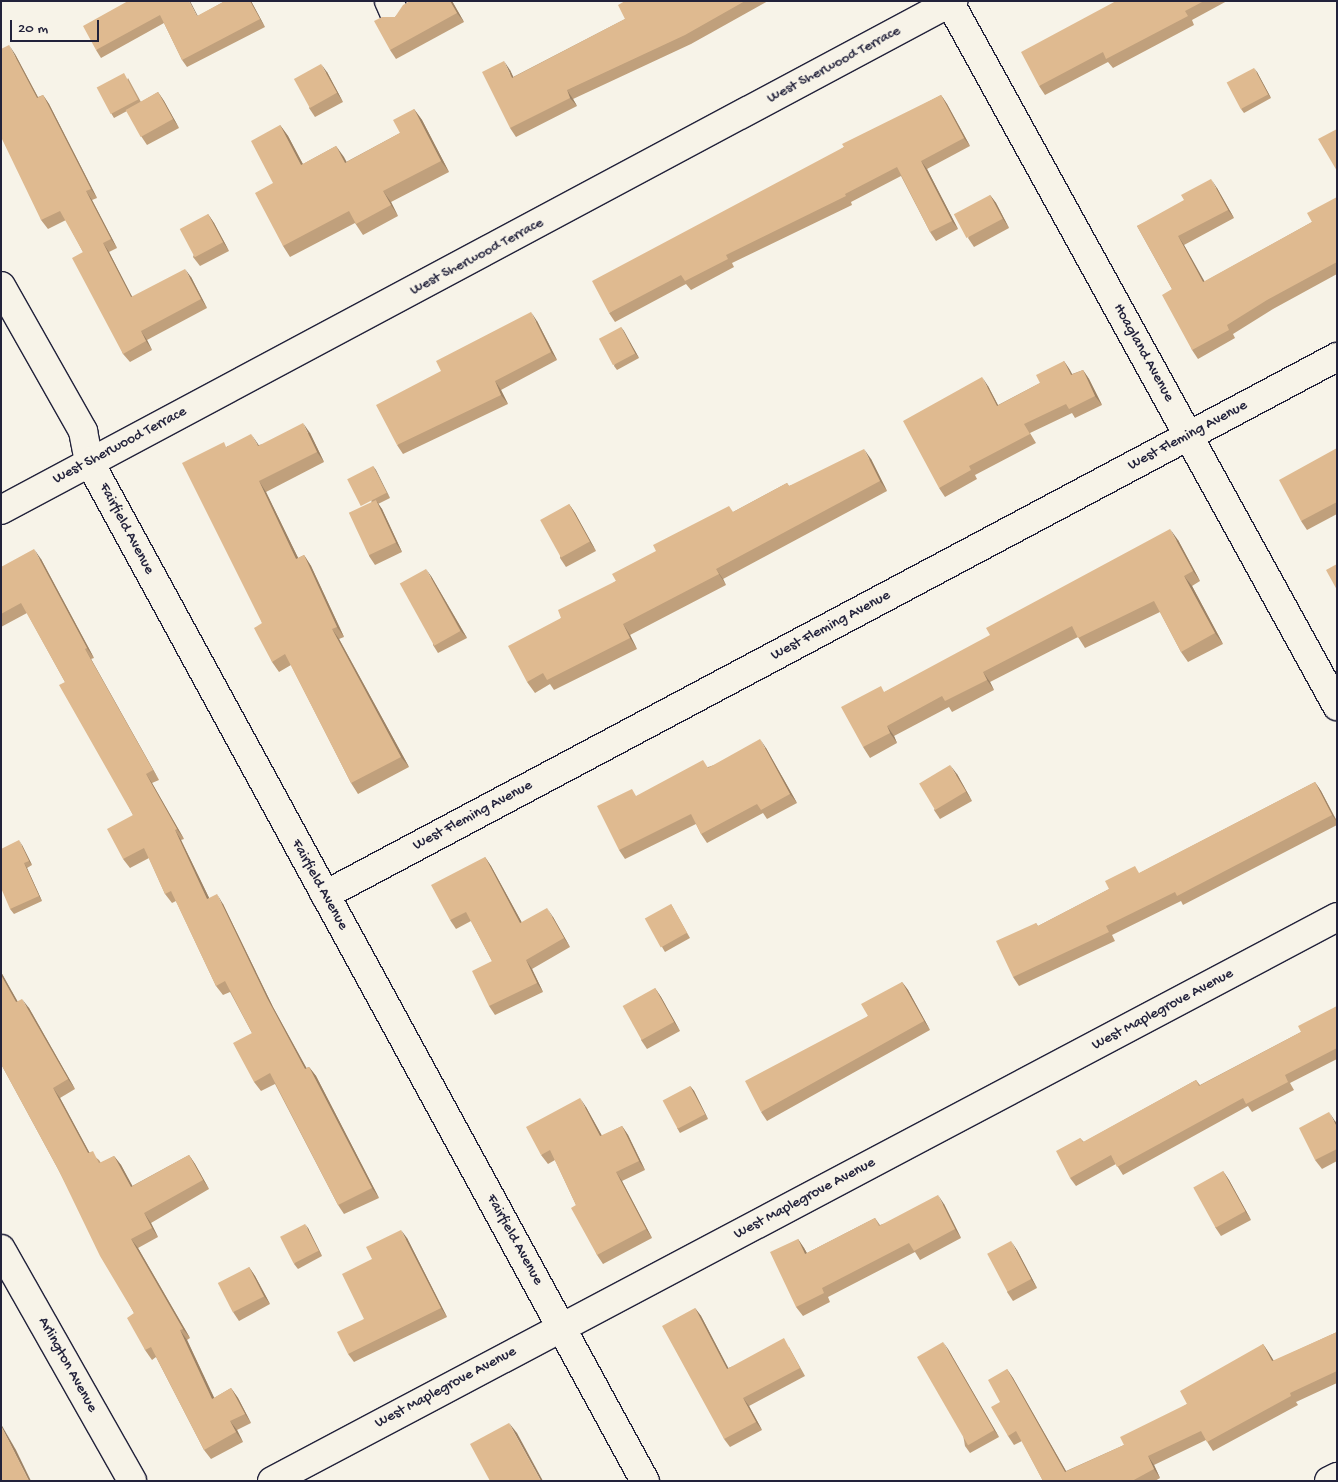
<!DOCTYPE html>
<html>
<head>
<meta charset="utf-8">
<style>
	body { margin:0 }
	#map { position:relative; width:1338px; height:1482px; overflow:hidden; background:#f7f3e8; font-family:"Gochi Hand",sans-serif }
	div>[style] { position:absolute }
	.roads { filter:drop-shadow(1px 0 #22223b) drop-shadow(-1px 0 #22223b) drop-shadow(0 1px #22223b) drop-shadow(0 -1px #22223b) }
	.street>* { height:28px; margin:-14px; padding:0 14px; transform-origin:14px; border-radius:14px; background:#f7f3e8 }
	.secondary>* { height:28px; margin:-14px; padding:0 14px; transform-origin:14px; border-radius:14px; background:#f7f3e8 }
	.wall>* { inset:0; background:#c0a07c }
	.shaded-wall>* { inset:0; background:#9c8265 }
	.building>* { inset:0; background:#dfba90; transform-origin:0 0 }
	span { translate:-50% -50%; white-space:nowrap; text-align:center; line-height:1.15; -webkit-text-stroke:4px #f7f3e8; paint-order:stroke }
	.street-label { font-size:15px; color:#22223b }
	.frame { position:absolute; inset:0; border:2px solid #22223b; pointer-events:none }
	.scale { position:absolute; left:10px; top:20px; width:89px; height:22px; box-sizing:border-box; border:2px solid #22223b; border-top:0; padding-left:6px; font-size:15px; line-height:18px; white-space:nowrap; color:#22223b; -webkit-text-stroke:4px #f7f3e8; paint-order:stroke }
</style>
</head>
<body>
<div id="map">
	<div class="roads">
		<div class="street">
			<div style="left:389px;top:1px;width:12px;rotate:66deg"></div>
			<div style="left:949px;top:1px;width:805px;rotate:61.17deg"></div>
			<div style="left:1px;top:510px;width:1080px;rotate:-28.13deg"></div>
			<div style="left:325px;top:895px;width:1146px;rotate:-28deg"></div>
			<div style="left:1px;top:1249px;width:266px;rotate:60.5deg"></div>
			<div style="left:272px;top:1481px;width:1205px;rotate:-27.9deg"></div>
		</div>
		<div class="secondary">
			<div style="left:1px;top:286px;width:167px;rotate:60.5deg"></div>
			<div style="left:83px;top:431px;width:31px;rotate:79deg"></div>
			<div style="left:89px;top:461px;width:1162px;rotate:61.41deg"></div>
			<div style="left:1329px;top:1481px;width:9px;rotate:-27deg"></div>
		</div>
	</div>
	<div class="wall">
		<div style="clip-path:polygon(128px 1px,198px 16px,225px 1px,251px 1px,265px 27px,187px 67px,182px 60px,164px 23px,101px 58px,96px 50px)"></div>
		<div style="clip-path:polygon(410px 1px,452px 1px,464px 22px,396px 59px,390px 50px,395px 17px)"></div>
		<div style="clip-path:polygon(625px 1px,768px 1px,691px 44px,573px 99px,577px 106px,516px 137px,510px 128px,510px 70px,513px 77px,625px 19px)"></div>
		<div style="clip-path:polygon(1116px 1px,1227px 1px,1192px 20px,1194px 25px,1113px 68px,1108px 62px,1045px 95px,1039px 86px)"></div>
		<div style="clip-path:polygon(15px 54px,38px 97px,43px 95px,49px 104px,97px 198px,92px 200px,117px 248px,109px 252px,132px 297px,191px 277px,207px 308px,147px 340px,152px 350px,130px 362px,123px 354px,83px 252px,66px 220px,48px 229px,41px 220px)"></div>
		<div style="clip-path:polygon(327px 72px,343px 102px,315px 117px,309px 108px)"></div>
		<div style="clip-path:polygon(1257px 72px,1271px 98px,1244px 113px,1241px 109px)"></div>
		<div style="clip-path:polygon(128px 78px,141px 102px,158px 92px,164px 101px,179px 128px,147px 145px,141px 136px,127px 111px,114px 118px,111px 113px)"></div>
		<div style="clip-path:polygon(941px 95px,947px 104px,970px 146px,927px 169px,958px 229px,936px 241px,930px 232px,901px 176px,851px 202px,852px 205px,732px 263px,734px 267px,691px 290px,686px 284px,615px 322px,609px 313px,844px 147px)"></div>
		<div style="clip-path:polygon(414px 109px,422px 120px,449px 172px,391px 202px,398px 216px,363px 235px,355px 223px,290px 257px,283px 246px,273px 183px,280px 125px,288px 136px,303px 164px,336px 146px,346px 162px,400px 133px)"></div>
		<div style="clip-path:polygon(1217px 188px,1234px 218px,1184px 245px,1204px 282px,1312px 222px,1337px 197px,1337px 274px,1273px 309px,1233px 334px,1235px 338px,1198px 359px,1192px 350px,1172px 289px,1137px 226px)"></div>
		<div style="clip-path:polygon(990px 195px,996px 203px,1009px 228px,974px 247px,968px 238px)"></div>
		<div style="clip-path:polygon(208px 214px,214px 223px,229px 251px,200px 266px,193px 257px)"></div>
		<div style="clip-path:polygon(537px 321px,557px 360px,501px 390px,508px 404px,403px 454px,397px 445px)"></div>
		<div style="clip-path:polygon(621px 327px,639px 358px,617px 370px,614px 366px)"></div>
		<div style="clip-path:polygon(1064px 361px,1072px 374px,1083px 370px,1089px 379px,1102px 405px,1075px 418px,1072px 413px,1030px 433px,1036px 443px,975px 475px,977px 479px,945px 497px,939px 488px,988px 386px,998px 405px,1040px 383px)"></div>
		<div style="clip-path:polygon(310px 433px,324px 462px,266px 492px,298px 558px,304px 555px,311px 566px,344px 637px,339px 639px,409px 767px,358px 794px,351px 783px,291px 665px,279px 672px,272px 662px,262px 623px,227px 446px,259px 445px)"></div>
		<div style="clip-path:polygon(1337px 448px,1337px 514px,1307px 530px,1301px 521px)"></div>
		<div style="clip-path:polygon(871px 459px,887px 491px,723px 579px,726px 585px,630px 635px,637px 649px,554px 690px,550px 684px,535px 693px,527px 682px,561px 618px,616px 581px,733px 512px,787px 483px,789px 486px)"></div>
		<div style="clip-path:polygon(373px 466px,390px 498px,378px 504px,382px 509px,402px 552px,375px 565px,369px 556px)"></div>
		<div style="clip-path:polygon(569px 504px,575px 513px,596px 551px,566px 567px,560px 558px)"></div>
		<div style="clip-path:polygon(1178px 540px,1200px 581px,1192px 586px,1223px 644px,1188px 662px,1181px 652px,1160px 612px,1085px 648px,1078px 637px,990px 682px,994px 690px,952px 712px,949px 707px,894px 736px,897px 743px,870px 758px,863px 747px,885px 692px)"></div>
		<div style="clip-path:polygon(41px 559px,94px 658px,91px 659px,159px 780px,152px 783px,184px 839px,181px 840px,209px 898px,223px 904px,273px 1007px,306px 1068px,309px 1067px,316px 1076px,379px 1198px,344px 1214px,338px 1205px,275px 1084px,261px 1091px,254px 1082px,252px 1033px,230px 992px,223px 995px,216px 986px,176px 901px,172px 903px,165px 894px,149px 858px,130px 868px,123px 859px,133px 815px,65px 682px,27px 613px,1px 627px,1px 567px)"></div>
		<div style="clip-path:polygon(431px 576px,467px 638px,438px 653px,433px 645px)"></div>
		<div style="clip-path:polygon(766px 748px,797px 803px,767px 819px,763px 813px,707px 843px,701px 834px,696px 824px,625px 859px,619px 850px,637px 796px,708px 767px)"></div>
		<div style="clip-path:polygon(957px 774px,972px 801px,940px 819px,934px 810px)"></div>
		<div style="clip-path:polygon(1315px 782px,1321px 791px,1337px 821px,1337px 825px,1183px 905px,1181px 901px,1112px 935px,1115px 941px,1019px 986px,1013px 977px,1036px 923px,1038px 926px)"></div>
		<div style="clip-path:polygon(22px 845px,32px 865px,27px 868px,42px 901px,14px 914px,10px 909px)"></div>
		<div style="clip-path:polygon(485px 857px,491px 866px,522px 923px,553px 917px,570px 947px,532px 969px,543px 992px,495px 1015px,489px 1006px,492px 961px,471px 921px,456px 929px,450px 920px)"></div>
		<div style="clip-path:polygon(671px 904px,690px 938px,665px 952px,662px 947px)"></div>
		<div style="clip-path:polygon(1px 972px,17px 1001px,29px 1008px,75px 1089px,60px 1098px,89px 1152px,99px 1160px,101px 1163px,114px 1156px,121px 1165px,132px 1186px,189px 1155px,195px 1164px,209px 1189px,151px 1223px,158px 1237px,138px 1248px,190px 1338px,187px 1340px,214px 1398px,231px 1388px,238px 1398px,251px 1423px,237px 1430px,243px 1442px,211px 1459px,204px 1450px,156px 1357px,152px 1360px,145px 1350px,134px 1313px,58px 1169px,1px 1064px)"></div>
		<div style="clip-path:polygon(902px 982px,908px 990px,930px 1030px,767px 1121px,761px 1112px,868px 1016px)"></div>
		<div style="clip-path:polygon(655px 988px,661px 997px,680px 1031px,647px 1049px,641px 1040px)"></div>
		<div style="clip-path:polygon(1337px 1006px,1337px 1059px,1290px 1083px,1294px 1090px,1252px 1112px,1248px 1106px,1123px 1175px,1116px 1164px,1076px 1186px,1070px 1178px,1080px 1138px,1084px 1142px,1196px 1080px,1200px 1085px,1301px 1032px)"></div>
		<div style="clip-path:polygon(690px 1086px,694px 1091px,708px 1119px,680px 1133px,677px 1128px)"></div>
		<div style="clip-path:polygon(586px 1107px,602px 1136px,622px 1126px,628px 1135px,645px 1170px,622px 1181px,652px 1238px,603px 1264px,597px 1255px,576px 1205px,555px 1160px,548px 1164px,541px 1155px)"></div>
		<div style="clip-path:polygon(1335px 1121px,1337px 1124px,1337px 1161px,1322px 1169px,1315px 1160px)"></div>
		<div style="clip-path:polygon(1223px 1171px,1229px 1180px,1251px 1220px,1221px 1236px,1215px 1227px)"></div>
		<div style="clip-path:polygon(944px 1204px,961px 1238px,920px 1260px,915px 1252px,828px 1297px,830px 1302px,803px 1316px,796px 1307px,798px 1239px,804px 1248px,807px 1253px,875px 1218px,880px 1225px)"></div>
		<div style="clip-path:polygon(308px 1228px,322px 1256px,298px 1269px,294px 1264px)"></div>
		<div style="clip-path:polygon(407px 1238px,447px 1317px,354px 1362px,348px 1354px,364px 1319px,372px 1259px)"></div>
		<div style="clip-path:polygon(1017px 1250px,1037px 1288px,1013px 1301px,1007px 1292px)"></div>
		<div style="clip-path:polygon(249px 1267px,255px 1276px,270px 1304px,239px 1321px,233px 1312px)"></div>
		<div style="clip-path:polygon(695px 1308px,701px 1316px,728px 1368px,789px 1347px,805px 1376px,749px 1406px,762px 1430px,730px 1447px,724px 1439px)"></div>
		<div style="clip-path:polygon(1337px 1332px,1337px 1383px,1296px 1402px,1298px 1405px,1213px 1451px,1206px 1440px,1154px 1465px,1160px 1478px,1155px 1481px,1043px 1481px,1022px 1441px,1014px 1445px,1008px 1436px,1000px 1402px,1007px 1369px,1013px 1378px,1066px 1471px,1124px 1445px,1187px 1404px,1263px 1344px,1274px 1361px)"></div>
		<div style="clip-path:polygon(948px 1349px,999px 1437px,970px 1453px,965px 1446px)"></div>
	</div>
	<div class="shaded-wall">
		<div style="clip-path:polygon(189px 1px,190px 1px,202px 24px,197px 16px)"></div>
		<div style="clip-path:polygon(250px 1px,251px 1px,265px 27px,260px 19px)"></div>
		<div style="clip-path:polygon(450px 1px,452px 1px,464px 22px,457px 13px)"></div>
		<div style="clip-path:polygon(9px 45px,15px 54px,43px 107px,37px 98px)"></div>
		<div style="clip-path:polygon(504px 61px,510px 70px,518px 87px,512px 78px)"></div>
		<div style="clip-path:polygon(321px 64px,327px 72px,343px 102px,337px 93px)"></div>
		<div style="clip-path:polygon(1254px 68px,1257px 72px,1271px 98px,1268px 94px)"></div>
		<div style="clip-path:polygon(567px 90px,573px 99px,577px 106px,570px 98px)"></div>
		<div style="clip-path:polygon(158px 92px,164px 101px,179px 128px,173px 119px)"></div>
		<div style="clip-path:polygon(43px 95px,49px 104px,97px 198px,91px 189px)"></div>
		<div style="clip-path:polygon(941px 95px,947px 104px,970px 146px,964px 138px)"></div>
		<div style="clip-path:polygon(414px 109px,422px 120px,449px 172px,441px 161px)"></div>
		<div style="clip-path:polygon(280px 125px,288px 136px,309px 176px,301px 165px)"></div>
		<div style="clip-path:polygon(336px 146px,344px 157px,353px 174px,345px 163px)"></div>
		<div style="clip-path:polygon(921px 161px,927px 169px,958px 229px,952px 221px)"></div>
		<div style="clip-path:polygon(1211px 179px,1217px 188px,1234px 218px,1228px 210px)"></div>
		<div style="clip-path:polygon(86px 191px,92px 200px,117px 248px,111px 239px)"></div>
		<div style="clip-path:polygon(383px 191px,391px 202px,398px 216px,391px 205px)"></div>
		<div style="clip-path:polygon(990px 195px,996px 203px,1009px 228px,1003px 219px)"></div>
		<div style="clip-path:polygon(208px 214px,214px 223px,229px 251px,223px 242px)"></div>
		<div style="clip-path:polygon(1178px 236px,1184px 245px,1210px 291px,1203px 282px)"></div>
		<div style="clip-path:polygon(103px 243px,109px 252px,137px 306px,131px 297px)"></div>
		<div style="clip-path:polygon(185px 269px,191px 277px,207px 308px,201px 299px)"></div>
		<div style="clip-path:polygon(531px 312px,537px 321px,557px 360px,551px 352px)"></div>
		<div style="clip-path:polygon(621px 327px,624px 331px,639px 358px,635px 353px)"></div>
		<div style="clip-path:polygon(141px 331px,147px 340px,152px 350px,146px 341px)"></div>
		<div style="clip-path:polygon(1064px 361px,1070px 370px,1077px 384px,1071px 375px)"></div>
		<div style="clip-path:polygon(1083px 370px,1089px 379px,1102px 405px,1095px 396px)"></div>
		<div style="clip-path:polygon(982px 377px,988px 386px,1003px 415px,997px 406px)"></div>
		<div style="clip-path:polygon(495px 381px,501px 390px,508px 404px,501px 395px)"></div>
		<div style="clip-path:polygon(303px 423px,310px 433px,324px 462px,317px 452px)"></div>
		<div style="clip-path:polygon(251px 434px,258px 444px,265px 456px,258px 446px)"></div>
		<div style="clip-path:polygon(864px 449px,871px 459px,887px 491px,880px 481px)"></div>
		<div style="clip-path:polygon(373px 466px,376px 470px,390px 498px,387px 493px)"></div>
		<div style="clip-path:polygon(259px 481px,266px 492px,304px 570px,296px 559px)"></div>
		<div style="clip-path:polygon(376px 500px,382px 509px,402px 552px,396px 543px)"></div>
		<div style="clip-path:polygon(569px 504px,575px 513px,596px 551px,590px 542px)"></div>
		<div style="clip-path:polygon(1170px 529px,1178px 540px,1200px 581px,1193px 571px)"></div>
		<div style="clip-path:polygon(34px 549px,41px 559px,94px 658px,87px 648px)"></div>
		<div style="clip-path:polygon(304px 555px,311px 566px,344px 637px,337px 627px)"></div>
		<div style="clip-path:polygon(426px 569px,431px 576px,467px 638px,461px 631px)"></div>
		<div style="clip-path:polygon(716px 569px,723px 579px,726px 585px,719px 574px)"></div>
		<div style="clip-path:polygon(1184px 576px,1192px 586px,1223px 644px,1215px 633px)"></div>
		<div style="clip-path:polygon(623px 624px,630px 635px,637px 649px,630px 638px)"></div>
		<div style="clip-path:polygon(332px 629px,339px 639px,409px 767px,401px 757px)"></div>
		<div style="clip-path:polygon(85px 649px,91px 659px,159px 780px,153px 770px)"></div>
		<div style="clip-path:polygon(983px 672px,990px 682px,994px 690px,987px 680px)"></div>
		<div style="clip-path:polygon(887px 726px,894px 736px,897px 743px,890px 733px)"></div>
		<div style="clip-path:polygon(760px 739px,766px 748px,797px 803px,790px 794px)"></div>
		<div style="clip-path:polygon(950px 765px,957px 774px,972px 801px,966px 792px)"></div>
		<div style="clip-path:polygon(146px 774px,152px 783px,184px 839px,177px 829px)"></div>
		<div style="clip-path:polygon(1315px 782px,1321px 791px,1337px 822px,1332px 815px)"></div>
		<div style="clip-path:polygon(175px 830px,181px 840px,214px 908px,207px 899px)"></div>
		<div style="clip-path:polygon(19px 840px,22px 845px,32px 865px,29px 861px)"></div>
		<div style="clip-path:polygon(485px 857px,491px 866px,527px 932px,520px 923px)"></div>
		<div style="clip-path:polygon(24px 863px,27px 868px,42px 901px,39px 896px)"></div>
		<div style="clip-path:polygon(217px 894px,223px 904px,273px 1007px,312px 1078px,305px 1069px,267px 998px)"></div>
		<div style="clip-path:polygon(547px 908px,553px 917px,570px 947px,564px 938px)"></div>
		<div style="clip-path:polygon(526px 960px,532px 969px,543px 992px,537px 983px)"></div>
		<div style="clip-path:polygon(1px 972px,23px 1011px,16px 1002px,1px 975px)"></div>
		<div style="clip-path:polygon(902px 982px,908px 990px,930px 1030px,924px 1021px)"></div>
		<div style="clip-path:polygon(655px 988px,661px 997px,680px 1031px,674px 1022px)"></div>
		<div style="clip-path:polygon(22px 999px,29px 1008px,75px 1089px,68px 1079px)"></div>
		<div style="clip-path:polygon(309px 1067px,316px 1076px,379px 1198px,372px 1188px)"></div>
		<div style="clip-path:polygon(690px 1086px,694px 1091px,708px 1119px,705px 1114px)"></div>
		<div style="clip-path:polygon(53px 1088px,60px 1098px,95px 1163px,88px 1153px)"></div>
		<div style="clip-path:polygon(580px 1098px,586px 1107px,607px 1145px,600px 1136px)"></div>
		<div style="clip-path:polygon(1329px 1112px,1337px 1124px,1337px 1127px)"></div>
		<div style="clip-path:polygon(622px 1126px,628px 1135px,645px 1170px,639px 1161px)"></div>
		<div style="clip-path:polygon(189px 1155px,195px 1164px,209px 1189px,203px 1180px)"></div>
		<div style="clip-path:polygon(114px 1156px,121px 1165px,138px 1196px,131px 1187px)"></div>
		<div style="clip-path:polygon(1223px 1171px,1229px 1180px,1251px 1220px,1245px 1211px)"></div>
		<div style="clip-path:polygon(616px 1172px,622px 1181px,652px 1238px,646px 1229px)"></div>
		<div style="clip-path:polygon(938px 1195px,944px 1204px,961px 1238px,955px 1229px)"></div>
		<div style="clip-path:polygon(144px 1213px,151px 1223px,158px 1237px,152px 1228px)"></div>
		<div style="clip-path:polygon(305px 1224px,308px 1228px,322px 1256px,319px 1251px)"></div>
		<div style="clip-path:polygon(401px 1230px,407px 1238px,447px 1317px,441px 1308px)"></div>
		<div style="clip-path:polygon(131px 1239px,138px 1248px,190px 1338px,183px 1329px)"></div>
		<div style="clip-path:polygon(798px 1239px,804px 1248px,812px 1263px,805px 1254px)"></div>
		<div style="clip-path:polygon(1011px 1241px,1017px 1250px,1037px 1288px,1031px 1279px)"></div>
		<div style="clip-path:polygon(249px 1267px,255px 1276px,270px 1304px,264px 1296px)"></div>
		<div style="clip-path:polygon(695px 1308px,701px 1316px,733px 1377px,727px 1369px)"></div>
		<div style="clip-path:polygon(180px 1330px,187px 1340px,219px 1408px,212px 1399px)"></div>
		<div style="clip-path:polygon(943px 1342px,948px 1349px,999px 1437px,994px 1430px)"></div>
		<div style="clip-path:polygon(1263px 1344px,1269px 1353px,1279px 1370px,1272px 1361px)"></div>
		<div style="clip-path:polygon(1007px 1369px,1013px 1378px,1071px 1480px,1065px 1472px)"></div>
		<div style="clip-path:polygon(231px 1388px,238px 1398px,251px 1423px,245px 1414px)"></div>
		<div style="clip-path:polygon(743px 1398px,749px 1406px,762px 1430px,756px 1422px)"></div>
		<div style="clip-path:polygon(230px 1421px,237px 1430px,243px 1442px,236px 1432px)"></div>
		<div style="clip-path:polygon(509px 1423px,517px 1433px,543px 1481px,541px 1481px)"></div>
		<div style="clip-path:polygon(1px 1424px,16px 1450px,31px 1481px,29px 1481px,1px 1426px)"></div>
		<div style="clip-path:polygon(1148px 1456px,1154px 1465px,1160px 1478px,1154px 1469px)"></div>
	</div>
	<div class="building">
		<div style="clip-path:polygon(128px 1px,189px 1px,197px 16px,225px 1px,250px 1px,260px 19px,182px 60px,160px 15px,96px 50px,83px 26px)"></div>
		<div style="clip-path:polygon(410px 1px,450px 1px,457px 13px,390px 50px,374px 21px,382px 17px,395px 17px,403px 5px)"></div>
		<div style="clip-path:polygon(625px 1px,745px 1px,685px 35px,567px 90px,570px 98px,510px 128px,482px 72px,504px 61px,512px 78px,625px 19px,618px 5px)"></div>
		<div style="clip-path:polygon(1116px 1px,1204px 1px,1185px 11px,1188px 16px,1106px 59px,1103px 52px,1039px 86px,1021px 52px)"></div>
		<div style="clip-path:polygon(9px 45px,37px 98px,43px 95px,91px 189px,86px 191px,111px 239px,103px 243px,131px 297px,185px 269px,201px 299px,141px 331px,146px 341px,123px 354px,72px 258px,83px 252px,60px 211px,41px 220px,1px 137px,1px 49px)"></div>
		<div style="left:321px;top:64px;width:33px;height:31px;rotate:61deg"></div>
		<div style="left:1254px;top:68px;width:30px;height:31px;rotate:62deg"></div>
		<div style="left:124px;top:73px;width:30px;height:31px;rotate:62deg"></div>
		<div style="left:158px;top:92px;width:31px;height:37px;rotate:61deg"></div>
		<div style="clip-path:polygon(941px 95px,964px 138px,921px 161px,952px 221px,930px 232px,897px 167px,845px 194px,846px 196px,726px 255px,728px 259px,685px 281px,681px 275px,609px 313px,592px 281px,844px 147px,842px 144px)"></div>
		<div style="clip-path:polygon(414px 109px,441px 161px,383px 191px,391px 205px,356px 224px,349px 211px,283px 246px,255px 193px,273px 183px,251px 141px,280px 125px,301px 165px,336px 146px,345px 163px,400px 133px,393px 120px)"></div>
		<div style="clip-path:polygon(1337px 129px,1337px 171px,1318px 139px)"></div>
		<div style="clip-path:polygon(1211px 179px,1228px 210px,1178px 236px,1203px 282px,1312px 222px,1307px 213px,1337px 197px,1337px 262px,1267px 300px,1227px 325px,1229px 330px,1192px 350px,1162px 295px,1172px 289px,1137px 226px,1184px 200px,1181px 195px)"></div>
		<div style="left:990px;top:195px;width:27px;height:41px;rotate:62deg"></div>
		<div style="left:208px;top:214px;width:32px;height:32px;rotate:62deg"></div>
		<div style="clip-path:polygon(531px 312px,551px 352px,495px 381px,501px 395px,397px 445px,376px 405px,441px 371px,436px 361px)"></div>
		<div style="left:621px;top:327px;width:30px;height:25px;rotate:62deg"></div>
		<div style="clip-path:polygon(1064px 361px,1071px 375px,1083px 370px,1095px 396px,1069px 409px,1066px 404px,1024px 424px,1030px 434px,969px 466px,971px 470px,939px 488px,903px 421px,982px 377px,997px 406px,1040px 383px,1036px 375px)"></div>
		<div style="clip-path:polygon(303px 423px,317px 452px,259px 481px,296px 559px,304px 555px,337px 627px,332px 629px,401px 757px,351px 783px,285px 654px,272px 662px,254px 628px,262px 623px,182px 463px,224px 442px,226px 447px,251px 434px,258px 446px)"></div>
		<div style="clip-path:polygon(1337px 448px,1337px 502px,1301px 521px,1279px 480px)"></div>
		<div style="clip-path:polygon(864px 449px,880px 481px,716px 569px,719px 574px,623px 624px,630px 638px,547px 680px,543px 673px,527px 682px,508px 646px,561px 618px,558px 610px,616px 581px,612px 574px,656px 551px,653px 545px,729px 506px,733px 512px,787px 483px,789px 486px)"></div>
		<div style="left:373px;top:466px;width:30px;height:29px;rotate:63deg"></div>
		<div style="left:376px;top:500px;width:47px;height:30px;rotate:65deg"></div>
		<div style="left:569px;top:504px;width:43px;height:33px;rotate:61deg"></div>
		<div style="clip-path:polygon(1170px 529px,1193px 571px,1184px 576px,1215px 633px,1181px 652px,1154px 601px,1078px 638px,1072px 626px,983px 672px,987px 680px,945px 701px,942px 696px,887px 726px,890px 733px,863px 747px,841px 707px,881px 686px,884px 692px,990px 635px,986px 628px)"></div>
		<div style="clip-path:polygon(34px 549px,87px 648px,85px 649px,153px 770px,146px 774px,177px 829px,175px 830px,207px 899px,217px 894px,267px 998px,305px 1069px,309px 1067px,372px 1188px,338px 1205px,270px 1073px,254px 1082px,233px 1043px,252px 1033px,225px 981px,216px 986px,171px 891px,165px 894px,144px 848px,123px 859px,107px 829px,133px 815px,59px 685px,65px 682px,21px 603px,1px 614px,1px 567px)"></div>
		<div style="clip-path:polygon(1337px 564px,1337px 590px,1326px 570px)"></div>
		<div style="left:426px;top:569px;width:71px;height:30px;rotate:61deg"></div>
		<div style="clip-path:polygon(760px 739px,790px 794px,761px 810px,757px 804px,701px 834px,691px 814px,619px 850px,597px 806px,632px 789px,636px 796px,703px 760px,708px 768px)"></div>
		<div style="left:950px;top:765px;width:31px;height:36px;rotate:59deg"></div>
		<div style="clip-path:polygon(1315px 782px,1332px 815px,1177px 896px,1175px 892px,1106px 926px,1109px 932px,1013px 977px,996px 941px,1036px 923px,1038px 926px,1109px 889px,1105px 881px,1135px 866px,1139px 873px)"></div>
		<div style="clip-path:polygon(19px 840px,29px 861px,24px 863px,39px 896px,10px 909px,1px 888px,1px 849px)"></div>
		<div style="clip-path:polygon(485px 857px,520px 923px,547px 908px,564px 938px,526px 960px,537px 983px,489px 1006px,472px 971px,492px 961px,466px 912px,450px 920px,431px 885px)"></div>
		<div style="left:671px;top:904px;width:33px;height:30px;rotate:61deg"></div>
		<div style="clip-path:polygon(1px 975px,16px 1002px,22px 999px,68px 1079px,53px 1088px,88px 1153px,93px 1151px,99px 1163px,114px 1156px,131px 1187px,189px 1155px,203px 1180px,144px 1213px,152px 1228px,131px 1239px,183px 1329px,180px 1330px,212px 1399px,231px 1388px,245px 1414px,230px 1421px,236px 1432px,204px 1450px,151px 1347px,145px 1350px,127px 1318px,134px 1313px,100px 1256px,58px 1169px,1px 1064px)"></div>
		<div style="clip-path:polygon(902px 982px,924px 1021px,761px 1112px,745px 1081px,868px 1016px,861px 1004px)"></div>
		<div style="left:655px;top:988px;width:39px;height:37px;rotate:61deg"></div>
		<div style="clip-path:polygon(1337px 1006px,1337px 1048px,1285px 1075px,1288px 1082px,1246px 1104px,1243px 1098px,1117px 1167px,1111px 1155px,1070px 1178px,1056px 1151px,1080px 1138px,1083px 1142px,1196px 1080px,1199px 1086px,1301px 1032px,1298px 1026px)"></div>
		<div style="left:690px;top:1086px;width:32px;height:31px;rotate:62deg"></div>
		<div style="clip-path:polygon(580px 1098px,600px 1136px,622px 1126px,639px 1161px,616px 1172px,646px 1229px,597px 1255px,571px 1208px,576px 1205px,550px 1150px,541px 1155px,526px 1127px)"></div>
		<div style="clip-path:polygon(1329px 1112px,1337px 1127px,1337px 1149px,1315px 1160px,1299px 1128px)"></div>
		<div style="left:1223px;top:1171px;width:46px;height:34px;rotate:61deg"></div>
		<div style="clip-path:polygon(938px 1195px,955px 1229px,914px 1251px,909px 1243px,822px 1288px,824px 1293px,796px 1307px,770px 1252px,798px 1239px,805px 1254px,875px 1218px,879px 1226px)"></div>
		<div style="left:305px;top:1224px;width:30px;height:28px;rotate:63deg"></div>
		<div style="clip-path:polygon(401px 1230px,441px 1308px,348px 1354px,337px 1332px,364px 1319px,342px 1274px,372px 1259px,366px 1247px)"></div>
		<div style="left:1011px;top:1241px;width:43px;height:27px;rotate:62deg"></div>
		<div style="left:249px;top:1267px;width:33px;height:35px;rotate:63deg"></div>
		<div style="clip-path:polygon(695px 1308px,727px 1369px,784px 1338px,800px 1368px,743px 1398px,756px 1422px,724px 1439px,662px 1326px)"></div>
		<div style="clip-path:polygon(1337px 1332px,1337px 1371px,1290px 1393px,1291px 1396px,1207px 1442px,1201px 1431px,1148px 1456px,1154px 1469px,1132px 1481px,1043px 1481px,1016px 1431px,1008px 1436px,991px 1407px,1000px 1402px,988px 1380px,1007px 1369px,1065px 1472px,1124px 1445px,1120px 1437px,1187px 1404px,1180px 1391px,1263px 1344px,1272px 1361px)"></div>
		<div style="left:943px;top:1342px;width:102px;height:30px;rotate:60deg"></div>
		<div style="clip-path:polygon(509px 1423px,541px 1481px,490px 1481px,470px 1444px)"></div>
		<div style="clip-path:polygon(1px 1426px,9px 1441px,29px 1481px,1px 1481px)"></div>
	</div>
	<div class="street-label">
		<span style="left:834px;top:65px;rotate:-28deg">West Sherwood Terrace</span>
		<span style="left:477px;top:257px;rotate:-28deg">West Sherwood Terrace</span>
		<span style="left:1143px;top:353px;rotate:61deg">Hoagland Avenue</span>
		<span style="left:1188px;top:436px;rotate:-28deg">West Fleming Avenue</span>
		<span style="left:120px;top:446px;rotate:-28deg">West Sherwood Terrace</span>
		<span style="left:126px;top:529px;rotate:62deg">Fairfield Avenue</span>
		<span style="left:831px;top:626px;rotate:-28deg">West Fleming Avenue</span>
		<span style="left:473px;top:816px;rotate:-28deg">West Fleming Avenue</span>
		<span style="left:319px;top:885px;rotate:61deg">Fairfield Avenue</span>
		<span style="left:1163px;top:1010px;rotate:-28deg">West Maplegrove Avenue</span>
		<span style="left:805px;top:1199px;rotate:-28deg">West Maplegrove Avenue</span>
		<span style="left:514px;top:1240px;rotate:61deg">Fairfield Avenue</span>
		<span style="left:67px;top:1365px;rotate:61deg">Arlington Avenue</span>
		<span style="left:446px;top:1388px;rotate:-28deg">West Maplegrove Avenue</span>
	</div>
	<div class="frame"></div>
	<div class="scale">20 m</div>
</div>
</body>
</html>
